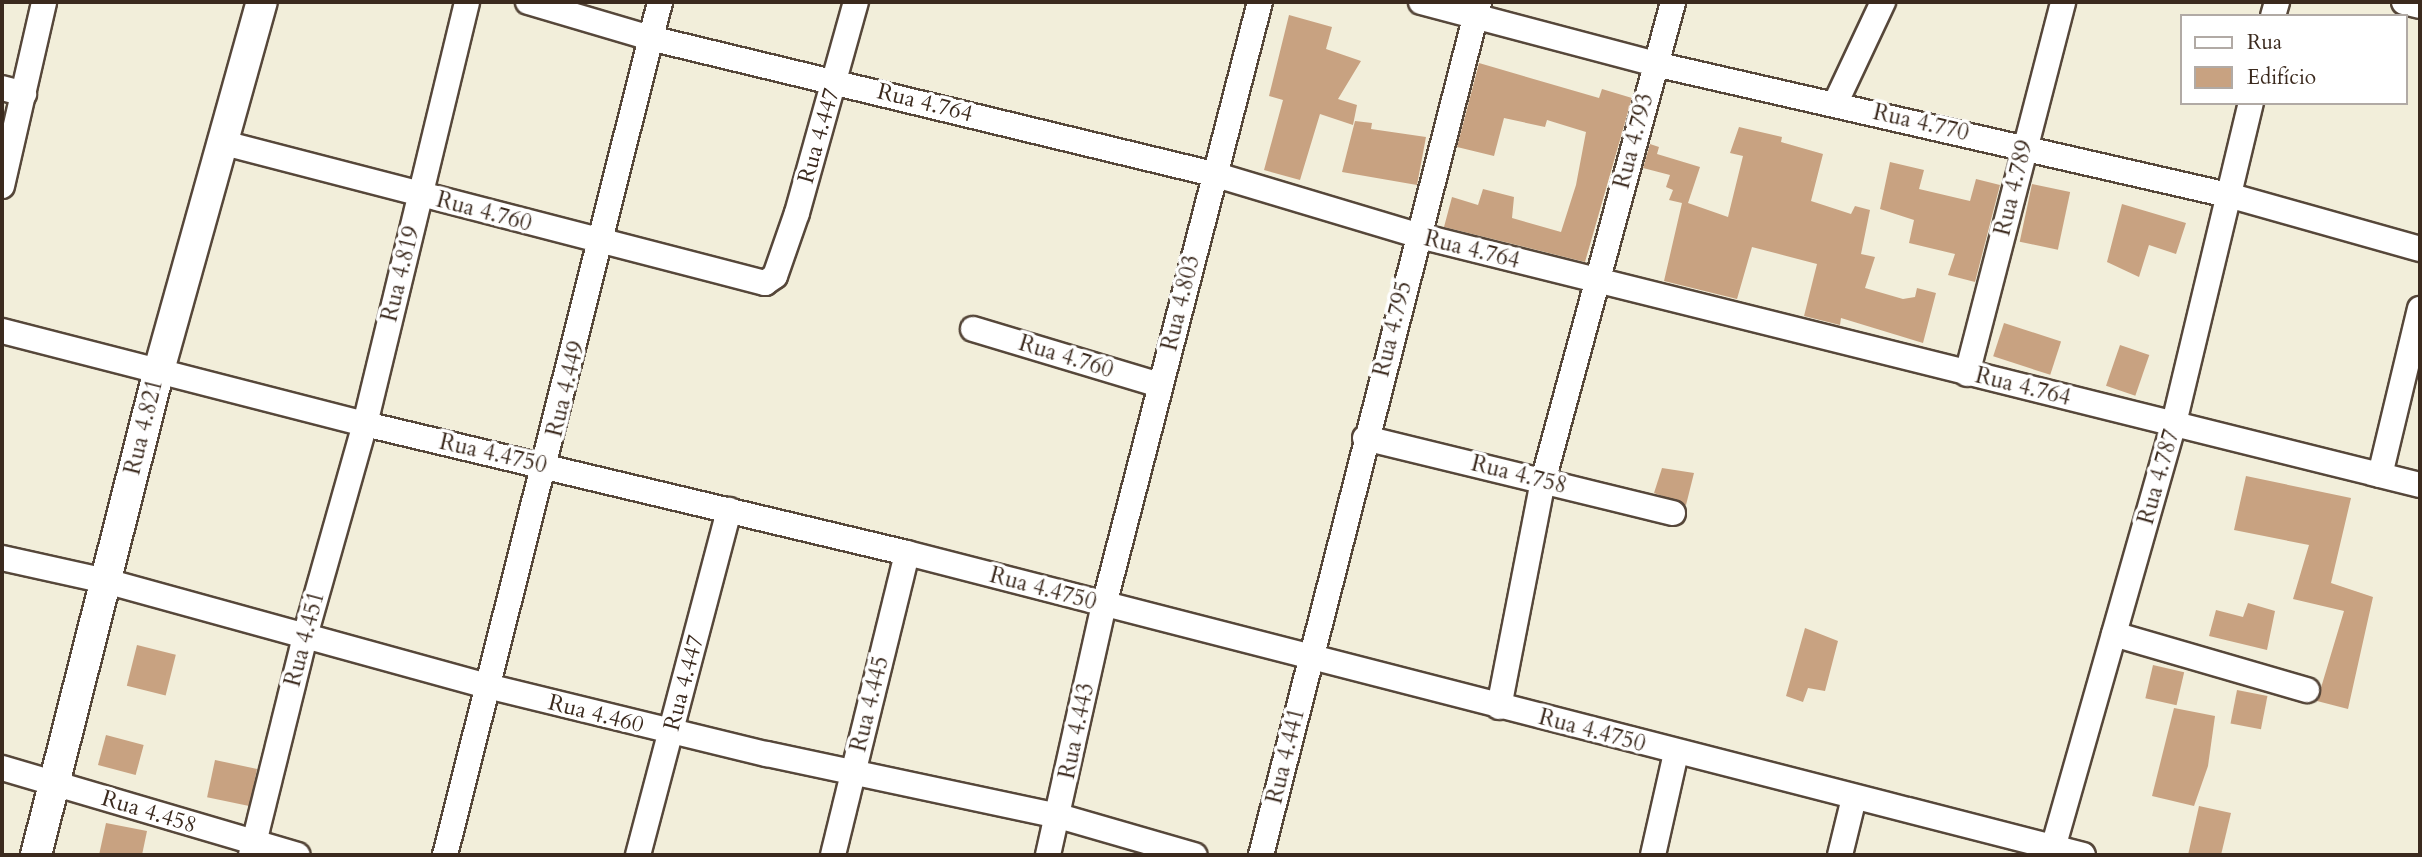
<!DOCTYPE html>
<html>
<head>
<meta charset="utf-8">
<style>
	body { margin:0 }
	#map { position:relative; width:2422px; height:857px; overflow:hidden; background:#f2eeda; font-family:Cardo,serif }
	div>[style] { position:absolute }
	.building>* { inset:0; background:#c8a281; transform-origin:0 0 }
	.roads { filter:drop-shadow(2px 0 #56473a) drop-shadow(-2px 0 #56473a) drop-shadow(0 2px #56473a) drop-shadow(0 -2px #56473a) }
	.minor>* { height:24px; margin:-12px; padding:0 12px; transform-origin:12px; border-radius:12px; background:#fff }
	.tertiary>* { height:30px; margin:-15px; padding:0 15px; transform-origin:15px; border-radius:15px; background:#fff }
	span { translate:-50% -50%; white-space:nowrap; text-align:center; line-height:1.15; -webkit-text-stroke:7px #fff; paint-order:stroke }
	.street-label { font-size:23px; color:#3b2a1e }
	.frame { position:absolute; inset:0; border:4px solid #3b2a1e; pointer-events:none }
	.legend { position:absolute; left:2180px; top:14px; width:228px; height:91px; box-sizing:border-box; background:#fff; border:2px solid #b1aaa5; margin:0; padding:9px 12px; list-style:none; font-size:21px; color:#3b2a1e }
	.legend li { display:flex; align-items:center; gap:14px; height:35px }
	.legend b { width:35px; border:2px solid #b1aaa5 }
</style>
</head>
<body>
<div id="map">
	<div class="building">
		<div style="clip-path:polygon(1289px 15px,1332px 27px,1326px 49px,1361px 61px,1338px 99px,1357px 105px,1353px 125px,1320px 114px,1300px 180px,1264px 170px,1283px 100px,1269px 96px)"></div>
		<div style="clip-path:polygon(1479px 63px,1599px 98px,1602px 89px,1632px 98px,1585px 262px,1444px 227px,1452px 197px,1478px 205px,1483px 189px,1514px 197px,1512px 218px,1561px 232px,1576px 185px,1586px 132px,1547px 120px,1545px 127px,1504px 118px,1494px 156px,1457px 147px)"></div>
		<div style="clip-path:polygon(1355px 121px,1372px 123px,1371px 129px,1426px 137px,1417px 185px,1342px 172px)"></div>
		<div style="clip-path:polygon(1739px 127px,1782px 137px,1781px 142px,1823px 154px,1811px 201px,1851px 214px,1855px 206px,1870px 210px,1861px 254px,1875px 257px,1865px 288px,1903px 299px,1915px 297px,1917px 288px,1936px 293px,1923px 343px,1841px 318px,1840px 325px,1804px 316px,1817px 264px,1752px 247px,1737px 299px,1664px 281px,1682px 203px,1669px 200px,1673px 190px,1666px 187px,1670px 175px,1643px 168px,1650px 144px,1659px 147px,1657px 154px,1700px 167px,1688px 203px,1728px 217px,1743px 156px,1730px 153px)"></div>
		<div style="clip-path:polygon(1890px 162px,1924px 170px,1919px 189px,1970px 201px,1976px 179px,2000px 185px,1975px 282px,1948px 275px,1955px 254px,1909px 243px,1914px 220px,1880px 209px)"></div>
		<div style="left:2032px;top:184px;width:39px;height:59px;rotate:12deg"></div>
		<div style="clip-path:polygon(2122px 204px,2186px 223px,2176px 254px,2149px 245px,2139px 277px,2107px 262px)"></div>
		<div style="left:2004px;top:323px;width:60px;height:35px;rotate:18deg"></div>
		<div style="left:2120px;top:345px;width:31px;height:43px;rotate:19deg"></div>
		<div style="clip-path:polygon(1662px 468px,1694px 473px,1686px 505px,1654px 493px)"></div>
		<div style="clip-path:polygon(2246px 476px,2351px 498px,2331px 583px,2373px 597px,2348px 709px,2317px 701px,2344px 611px,2293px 599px,2309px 545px,2234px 530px)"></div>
		<div style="clip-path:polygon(2248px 603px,2275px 611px,2267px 650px,2209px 636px,2216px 610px,2243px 617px)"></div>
		<div style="clip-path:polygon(1805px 628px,1838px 641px,1825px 691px,1808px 688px,1803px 702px,1786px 696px)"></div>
		<div style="left:137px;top:645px;width:40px;height:42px;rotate:14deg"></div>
		<div style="left:2153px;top:665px;width:32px;height:34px;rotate:13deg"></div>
		<div style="left:2237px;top:690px;width:31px;height:34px;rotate:11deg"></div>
		<div style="clip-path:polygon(2174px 708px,2215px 716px,2208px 766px,2194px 806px,2152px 796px)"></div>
		<div style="left:106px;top:735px;width:39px;height:31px;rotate:15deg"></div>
		<div style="left:215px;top:760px;width:43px;height:38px;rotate:12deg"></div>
		<div style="clip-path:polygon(2199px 806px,2231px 813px,2221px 855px,2188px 855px)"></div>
		<div style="clip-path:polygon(106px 823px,147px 831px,142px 855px,99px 855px)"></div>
	</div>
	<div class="roads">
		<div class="minor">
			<div style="left:528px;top:2px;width:127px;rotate:16.4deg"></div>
			<div style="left:650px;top:38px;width:579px;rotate:13.58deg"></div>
			<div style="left:1213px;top:174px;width:212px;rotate:16.7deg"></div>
			<div style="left:1416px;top:235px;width:1035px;rotate:13.98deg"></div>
			<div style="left:1421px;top:2px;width:242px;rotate:14.8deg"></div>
			<div style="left:1655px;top:64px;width:588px;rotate:12.88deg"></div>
			<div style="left:2228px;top:195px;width:199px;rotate:15.7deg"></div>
			<div style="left:2404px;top:2px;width:16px;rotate:14deg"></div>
			<div style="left:2273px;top:16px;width:15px;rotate:-74deg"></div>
			<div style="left:2px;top:88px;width:23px;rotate:15deg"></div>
			<div style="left:1835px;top:104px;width:113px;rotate:-64.8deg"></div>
			<div style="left:224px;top:143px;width:559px;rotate:14.51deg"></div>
			<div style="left:765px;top:283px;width:12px;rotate:-35deg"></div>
			<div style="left:775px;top:276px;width:67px;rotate:-70.8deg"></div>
			<div style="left:797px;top:213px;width:219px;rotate:-74.4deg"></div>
			<div style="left:2px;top:186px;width:189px;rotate:-77.1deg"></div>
			<div style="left:973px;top:329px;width:195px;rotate:16.7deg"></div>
			<div style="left:2px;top:331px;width:375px;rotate:14.4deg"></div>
			<div style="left:365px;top:424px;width:557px;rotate:13.39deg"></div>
			<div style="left:907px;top:553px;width:1214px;rotate:14.4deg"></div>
			<div style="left:1967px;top:374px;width:384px;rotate:-75.5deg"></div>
			<div style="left:1365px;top:438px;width:317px;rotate:13.7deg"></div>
			<div style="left:2380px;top:475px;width:171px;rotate:-76.5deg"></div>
			<div style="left:2px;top:558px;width:107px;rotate:12.5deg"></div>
			<div style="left:106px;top:581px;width:395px;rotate:15.4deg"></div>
			<div style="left:487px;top:686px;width:288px;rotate:13.7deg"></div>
			<div style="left:767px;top:754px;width:299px;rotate:12deg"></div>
			<div style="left:1059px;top:816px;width:141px;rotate:16.1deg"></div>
			<div style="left:2114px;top:634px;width:201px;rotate:16.2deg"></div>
			<div style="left:1499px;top:707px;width:230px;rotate:-79deg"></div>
			<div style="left:1543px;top:481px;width:496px;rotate:-74.8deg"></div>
			<div style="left:2px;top:768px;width:308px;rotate:16.4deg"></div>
			<div style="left:251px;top:855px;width:226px;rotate:-76.1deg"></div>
			<div style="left:305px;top:636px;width:220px;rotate:-74.2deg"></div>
			<div style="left:365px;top:424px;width:434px;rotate:-76.4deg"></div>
			<div style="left:445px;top:855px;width:880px;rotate:-75.85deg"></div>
			<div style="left:638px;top:855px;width:357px;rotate:-75.2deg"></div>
			<div style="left:833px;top:855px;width:311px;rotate:-76.2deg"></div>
			<div style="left:1048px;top:855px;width:256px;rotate:-77.4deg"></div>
			<div style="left:1104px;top:605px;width:623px;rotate:-75.5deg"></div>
			<div style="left:1261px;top:855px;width:880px;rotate:-75.66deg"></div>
			<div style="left:1653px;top:855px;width:105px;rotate:-77.3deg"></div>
			<div style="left:1840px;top:855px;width:59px;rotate:-76.2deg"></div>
			<div style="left:2051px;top:855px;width:449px;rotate:-74.1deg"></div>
			<div style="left:2174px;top:423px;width:329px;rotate:-76.5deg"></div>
		</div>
		<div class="tertiary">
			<div style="left:36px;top:855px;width:500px;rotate:-75.77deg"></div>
			<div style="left:159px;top:370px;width:382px;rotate:-74.4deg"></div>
		</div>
	</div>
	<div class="street-label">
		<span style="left:925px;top:103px;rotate:14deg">Rua 4.764</span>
		<span style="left:1921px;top:123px;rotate:13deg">Rua 4.770</span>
		<span style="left:819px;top:136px;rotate:-74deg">Rua 4.447</span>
		<span style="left:1634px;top:141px;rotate:-75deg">Rua 4.793</span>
		<span style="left:2014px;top:188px;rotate:-76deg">Rua 4.789</span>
		<span style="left:484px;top:212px;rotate:15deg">Rua 4.760</span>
		<span style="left:1472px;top:250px;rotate:14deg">Rua 4.764</span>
		<span style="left:401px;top:274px;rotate:-76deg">Rua 4.819</span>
		<span style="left:1181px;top:303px;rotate:-76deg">Rua 4.803</span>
		<span style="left:1393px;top:329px;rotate:-76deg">Rua 4.795</span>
		<span style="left:1066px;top:357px;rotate:17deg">Rua 4.760</span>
		<span style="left:2023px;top:387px;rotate:14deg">Rua 4.764</span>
		<span style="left:566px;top:389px;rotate:-76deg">Rua 4.449</span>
		<span style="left:144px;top:427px;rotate:-76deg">Rua 4.821</span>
		<span style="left:493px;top:454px;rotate:13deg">Rua 4.4750</span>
		<span style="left:1519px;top:475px;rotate:14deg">Rua 4.758</span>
		<span style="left:2159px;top:477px;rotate:-74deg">Rua 4.787</span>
		<span style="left:1043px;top:589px;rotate:15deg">Rua 4.4750</span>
		<span style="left:305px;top:639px;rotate:-75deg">Rua 4.451</span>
		<span style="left:684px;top:683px;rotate:-75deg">Rua 4.447</span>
		<span style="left:870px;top:704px;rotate:-76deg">Rua 4.445</span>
		<span style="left:596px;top:714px;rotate:14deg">Rua 4.460</span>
		<span style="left:1077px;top:731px;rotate:-78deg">Rua 4.443</span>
		<span style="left:1592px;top:731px;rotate:15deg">Rua 4.4750</span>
		<span style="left:1286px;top:756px;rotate:-76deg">Rua 4.441</span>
		<span style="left:149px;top:812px;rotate:17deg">Rua 4.458</span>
	</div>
	<div class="frame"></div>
	<ul class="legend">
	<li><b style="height:9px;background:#fff"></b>Rua</li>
	<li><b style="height:19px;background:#c8a281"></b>Edifício</li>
	</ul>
</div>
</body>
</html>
